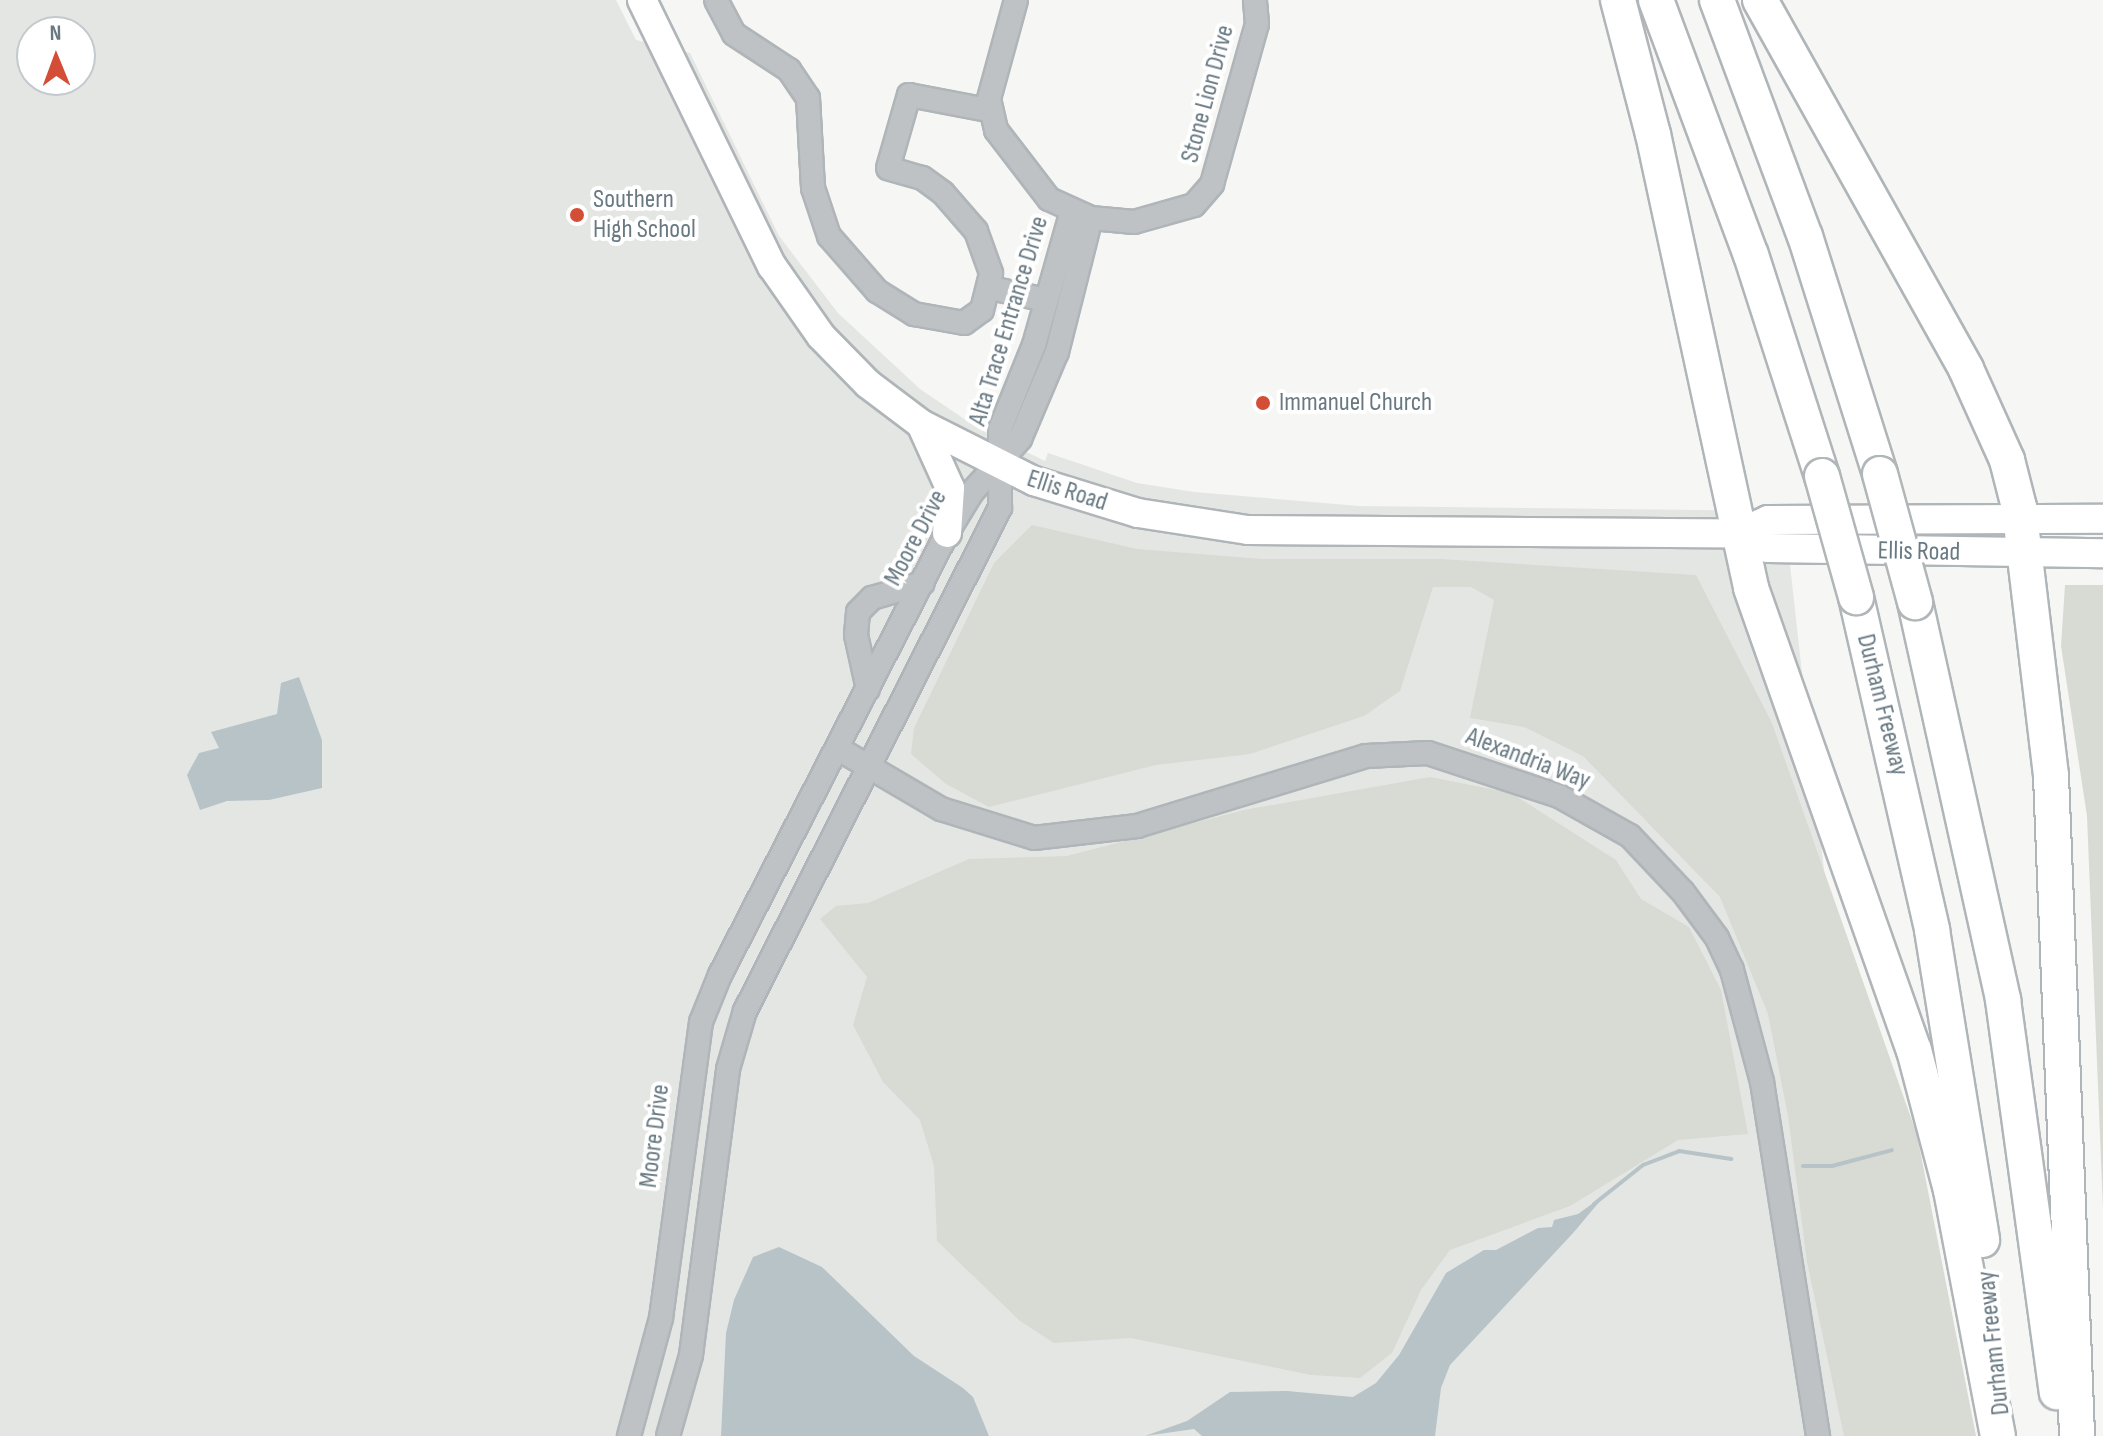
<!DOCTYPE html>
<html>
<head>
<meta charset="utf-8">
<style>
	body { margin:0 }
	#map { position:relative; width:2103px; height:1436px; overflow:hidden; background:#f6f6f4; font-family:"Sofia Sans Condensed",sans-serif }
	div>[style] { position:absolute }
	.built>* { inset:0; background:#e4e6e4 }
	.green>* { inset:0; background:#d7dbd3 }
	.water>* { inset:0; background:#b7c3c7 }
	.stream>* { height:4px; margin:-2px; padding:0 2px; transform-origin:2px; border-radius:2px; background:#b7c3c7 }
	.roads { filter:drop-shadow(2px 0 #afb5b8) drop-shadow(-2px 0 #afb5b8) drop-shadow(0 2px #afb5b8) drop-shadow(0 -2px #afb5b8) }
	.minor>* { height:22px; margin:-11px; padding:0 11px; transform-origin:11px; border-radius:11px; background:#bec2c5 }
	.major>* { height:28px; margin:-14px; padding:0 14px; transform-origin:14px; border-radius:14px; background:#fff }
	.highway>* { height:34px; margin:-17px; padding:0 17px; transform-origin:17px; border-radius:17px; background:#fff }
	.bridges { filter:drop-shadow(2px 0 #b1b6b8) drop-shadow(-2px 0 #b1b6b8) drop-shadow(0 2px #b1b6b8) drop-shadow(0 -2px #b1b6b8) }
	.highway-bridge>* { height:34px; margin:-17px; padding:0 17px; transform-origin:17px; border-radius:17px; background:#fff }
	.dots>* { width:22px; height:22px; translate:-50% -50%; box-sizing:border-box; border:4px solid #fff; border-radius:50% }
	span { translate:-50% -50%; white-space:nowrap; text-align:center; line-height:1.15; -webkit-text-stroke:8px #fff; paint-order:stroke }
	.street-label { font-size:26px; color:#687982 }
	.poi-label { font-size:26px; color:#687982 }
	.left { translate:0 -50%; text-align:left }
	.north { position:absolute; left:16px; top:16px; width:80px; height:80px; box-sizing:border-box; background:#fff; border:2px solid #c3c9cd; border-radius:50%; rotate:359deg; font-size:22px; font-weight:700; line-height:32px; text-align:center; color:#687982 }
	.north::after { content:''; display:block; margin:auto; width:28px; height:36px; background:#d44d36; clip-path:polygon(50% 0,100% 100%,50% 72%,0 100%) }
</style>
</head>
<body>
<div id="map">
	<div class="built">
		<div style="clip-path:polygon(evenodd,0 0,616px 0,636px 40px,690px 53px,779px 236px,838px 313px,920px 389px,979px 429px,1045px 461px,1048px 453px,1137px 483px,1194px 492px,1359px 506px,1784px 511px,1887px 1436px,0 1436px,0 0,32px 32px,80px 32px,80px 80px,32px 80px,32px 32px)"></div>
	</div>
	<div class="green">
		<div style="clip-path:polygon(1032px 525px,1137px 549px,1262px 559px,1441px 559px,1696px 575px,1772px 723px,1917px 1135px,1976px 1436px,1844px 1436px,1807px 1262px,1788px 1116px,1768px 1014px,1720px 897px,1583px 756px,1524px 727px,1470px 718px,1494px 600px,1471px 587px,1433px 587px,1400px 691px,1364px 716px,1250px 754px,1156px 765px,989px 807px,946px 784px,911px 754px,914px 728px,994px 563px)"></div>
		<div style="clip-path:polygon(2065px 585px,2103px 585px,2103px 1209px,2087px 816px,2061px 646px)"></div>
		<div style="clip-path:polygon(1430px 777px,1511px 793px,1616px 860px,1641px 899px,1689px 927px,1721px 990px,1748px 1134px,1678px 1140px,1570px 1206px,1450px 1250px,1421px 1290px,1392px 1353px,1360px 1378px,1311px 1375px,1131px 1338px,1054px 1343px,1020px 1321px,937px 1241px,934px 1166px,920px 1120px,883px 1082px,853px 1025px,867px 977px,820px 919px,836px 906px,868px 903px,969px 859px,1067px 856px,1244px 810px)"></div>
	</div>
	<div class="water">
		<div style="clip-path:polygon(299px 677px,322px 740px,322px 788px,269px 800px,227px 801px,200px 810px,187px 775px,199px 753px,219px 748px,211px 732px,277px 714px,281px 683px)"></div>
		<div style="clip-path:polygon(1596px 1201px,1600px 1201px,1574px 1232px,1450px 1365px,1441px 1388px,1435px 1436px,1202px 1436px,1194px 1429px,1145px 1436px,1187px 1421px,1230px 1392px,1287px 1391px,1353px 1397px,1376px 1383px,1399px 1355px,1446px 1273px,1484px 1250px,1496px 1250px,1538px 1228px,1552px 1227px,1554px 1220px,1578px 1214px)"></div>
		<div style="clip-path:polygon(779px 1247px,822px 1267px,914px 1356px,963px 1388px,973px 1397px,989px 1436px,721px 1436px,726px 1333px,734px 1300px,753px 1257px)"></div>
	</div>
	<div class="stream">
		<div style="left:1803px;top:1166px;width:29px"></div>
		<div style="left:1832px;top:1166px;width:62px;rotate:-14.9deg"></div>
		<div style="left:1594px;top:1204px;width:63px;rotate:-38.5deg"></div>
		<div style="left:1643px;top:1165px;width:39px;rotate:-21deg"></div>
		<div style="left:1679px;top:1151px;width:53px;rotate:8.7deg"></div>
	</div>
	<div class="roads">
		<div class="minor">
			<div style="left:716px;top:0;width:38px;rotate:62deg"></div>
			<div style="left:734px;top:34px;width:66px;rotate:33.2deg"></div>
			<div style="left:789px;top:70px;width:34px;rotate:56deg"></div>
			<div style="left:808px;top:98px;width:90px;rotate:86.8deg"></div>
			<div style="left:813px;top:188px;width:51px;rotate:71.6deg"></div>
			<div style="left:829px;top:236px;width:73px;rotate:48.9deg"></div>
			<div style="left:877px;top:291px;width:44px;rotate:31.9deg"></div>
			<div style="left:914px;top:314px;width:51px;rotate:10.2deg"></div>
			<div style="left:964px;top:323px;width:22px;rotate:-36deg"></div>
			<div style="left:982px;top:310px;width:38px;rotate:-76deg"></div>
			<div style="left:991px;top:273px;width:45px;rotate:-109.7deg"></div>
			<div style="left:976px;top:231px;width:50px;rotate:-131deg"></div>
			<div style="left:943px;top:193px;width:26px;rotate:-144deg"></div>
			<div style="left:922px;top:178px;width:35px;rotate:-164deg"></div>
			<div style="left:888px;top:168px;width:76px;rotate:-74deg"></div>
			<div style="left:909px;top:95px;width:80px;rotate:10.8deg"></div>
			<div style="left:1016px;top:0;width:103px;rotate:105.3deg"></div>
			<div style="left:989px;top:99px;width:32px;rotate:77deg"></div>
			<div style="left:996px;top:130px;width:87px;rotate:52.5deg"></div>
			<div style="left:1049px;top:199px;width:46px;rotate:24.3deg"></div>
			<div style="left:1091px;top:218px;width:43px;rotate:5.3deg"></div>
			<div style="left:1134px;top:222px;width:62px;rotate:-15.8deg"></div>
			<div style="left:1194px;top:205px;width:28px;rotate:-49deg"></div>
			<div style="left:1212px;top:184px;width:166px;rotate:-74.3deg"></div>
			<div style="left:1257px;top:24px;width:24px;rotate:-95deg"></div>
			<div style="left:991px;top:288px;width:56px;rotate:12.3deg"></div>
			<div style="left:868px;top:689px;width:55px;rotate:-102.5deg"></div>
			<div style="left:856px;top:635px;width:23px;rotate:-85deg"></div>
			<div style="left:858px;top:612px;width:20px;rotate:-45deg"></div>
			<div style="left:872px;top:598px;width:53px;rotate:-16.4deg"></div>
			<div style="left:837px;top:748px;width:121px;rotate:30.4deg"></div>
			<div style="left:941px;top:809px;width:97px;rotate:17.3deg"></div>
			<div style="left:1034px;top:838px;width:104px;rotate:-6.6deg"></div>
			<div style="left:1137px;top:826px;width:239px;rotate:-17deg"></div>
			<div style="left:1366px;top:756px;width:62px;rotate:-2.8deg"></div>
			<div style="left:1428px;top:753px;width:138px;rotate:18.2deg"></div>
			<div style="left:1559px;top:796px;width:81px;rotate:29.4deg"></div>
			<div style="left:1630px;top:836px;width:77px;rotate:46.6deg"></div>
			<div style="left:1683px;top:892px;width:57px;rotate:53.5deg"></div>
			<div style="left:1717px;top:938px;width:35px;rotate:65deg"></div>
			<div style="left:1732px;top:970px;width:116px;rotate:75deg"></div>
			<div style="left:1762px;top:1082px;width:358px;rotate:81deg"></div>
			<div style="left:629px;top:1436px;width:122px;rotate:-74.8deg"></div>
			<div style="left:661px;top:1318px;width:299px;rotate:-82.3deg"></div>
			<div style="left:701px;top:1022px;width:51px;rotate:-68deg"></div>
			<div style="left:720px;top:975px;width:497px;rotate:-62.8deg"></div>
			<div style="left:947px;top:533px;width:48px;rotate:-58.6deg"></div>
			<div style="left:972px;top:492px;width:72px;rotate:-47.8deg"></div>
			<div style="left:1020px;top:439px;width:95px;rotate:-67deg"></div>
			<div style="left:1057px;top:352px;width:138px;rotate:-75.8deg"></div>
			<div style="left:668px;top:1436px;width:84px;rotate:-74.1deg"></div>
			<div style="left:691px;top:1355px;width:288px;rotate:-82.6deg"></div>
			<div style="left:728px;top:1069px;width:60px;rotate:-73.7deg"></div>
			<div style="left:745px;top:1011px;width:564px;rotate:-63.12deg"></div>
			<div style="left:1000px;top:508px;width:79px;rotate:-90deg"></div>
			<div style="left:1000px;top:429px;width:91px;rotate:-68deg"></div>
			<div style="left:1034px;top:345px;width:139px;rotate:-74.2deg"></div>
		</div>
		<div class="major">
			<div style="left:642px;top:0;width:296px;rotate:64deg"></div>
			<div style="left:772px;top:266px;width:85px;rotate:55deg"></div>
			<div style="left:821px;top:336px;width:67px;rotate:45.6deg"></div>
			<div style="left:868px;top:384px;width:66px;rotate:37deg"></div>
			<div style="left:921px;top:424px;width:127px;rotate:26.8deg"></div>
			<div style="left:1034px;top:481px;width:109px;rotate:17.1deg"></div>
			<div style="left:1138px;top:513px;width:111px;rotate:8.8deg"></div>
			<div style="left:1248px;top:530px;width:491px;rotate:0.4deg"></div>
			<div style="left:1739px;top:533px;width:32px;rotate:-24deg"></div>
			<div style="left:1768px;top:520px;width:335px;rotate:-0.2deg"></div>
			<div style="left:921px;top:424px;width:70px;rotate:65.6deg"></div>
			<div style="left:950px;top:488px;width:45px;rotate:93.8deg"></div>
			<div style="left:1739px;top:533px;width:33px;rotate:27deg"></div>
			<div style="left:1768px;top:548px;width:335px;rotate:0.9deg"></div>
		</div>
		<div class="highway">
			<div style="left:1618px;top:0;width:138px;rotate:75.4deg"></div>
			<div style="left:1653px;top:134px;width:464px;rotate:77.8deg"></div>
			<div style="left:1751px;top:588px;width:490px;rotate:70.6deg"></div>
			<div style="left:1914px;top:1050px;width:145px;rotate:75.2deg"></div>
			<div style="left:1951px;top:1190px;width:250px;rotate:79.2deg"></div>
			<div style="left:1656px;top:0;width:272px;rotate:69.6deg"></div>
			<div style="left:1751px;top:255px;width:232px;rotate:72.2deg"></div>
			<div style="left:1717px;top:0;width:252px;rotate:69.6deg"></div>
			<div style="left:1805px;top:236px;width:250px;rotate:72.5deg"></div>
			<div style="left:1760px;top:0;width:423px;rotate:60.8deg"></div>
			<div style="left:1966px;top:369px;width:100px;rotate:65.7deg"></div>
			<div style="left:2007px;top:460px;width:49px;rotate:75.7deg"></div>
			<div style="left:2019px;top:507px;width:271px;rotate:83.2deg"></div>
			<div style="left:2051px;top:776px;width:661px;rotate:87.74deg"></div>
			<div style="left:1856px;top:597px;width:342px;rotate:77.1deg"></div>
			<div style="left:1932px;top:930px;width:314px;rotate:80.8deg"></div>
			<div style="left:1915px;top:602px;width:408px;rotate:77.5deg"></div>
			<div style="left:2003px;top:1000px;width:396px;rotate:82.2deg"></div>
		</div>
	</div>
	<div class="bridges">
		<div class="highway-bridge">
			<div style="left:1880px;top:474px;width:133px;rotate:74.7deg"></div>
			<div style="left:1822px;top:476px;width:126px;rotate:74.3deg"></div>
		</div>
	</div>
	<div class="dots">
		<div style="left:577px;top:215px;background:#d44d36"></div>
		<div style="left:1263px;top:403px;background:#d44d36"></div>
	</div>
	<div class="street-label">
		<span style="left:1208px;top:94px;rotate:-75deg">Stone Lion Drive</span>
		<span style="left:1009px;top:321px;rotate:-73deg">Alta Trace Entrance Drive</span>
		<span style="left:1067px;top:491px;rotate:18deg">Ellis Road</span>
		<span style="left:916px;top:538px;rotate:-62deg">Moore Drive</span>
		<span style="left:1919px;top:552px;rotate:1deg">Ellis Road</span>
		<span style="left:1882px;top:705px;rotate:76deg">Durham Freeway</span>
		<span style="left:1528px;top:759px;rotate:21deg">Alexandria Way</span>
		<span style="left:655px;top:1136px;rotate:-83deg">Moore Drive</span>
		<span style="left:1994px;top:1343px;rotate:-96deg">Durham Freeway</span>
	</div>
	<div class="poi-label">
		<span class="left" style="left:593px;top:215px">Southern<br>High School</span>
		<span class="left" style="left:1279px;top:403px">Immanuel Church</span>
	</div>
	<div class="north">N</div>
</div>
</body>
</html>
